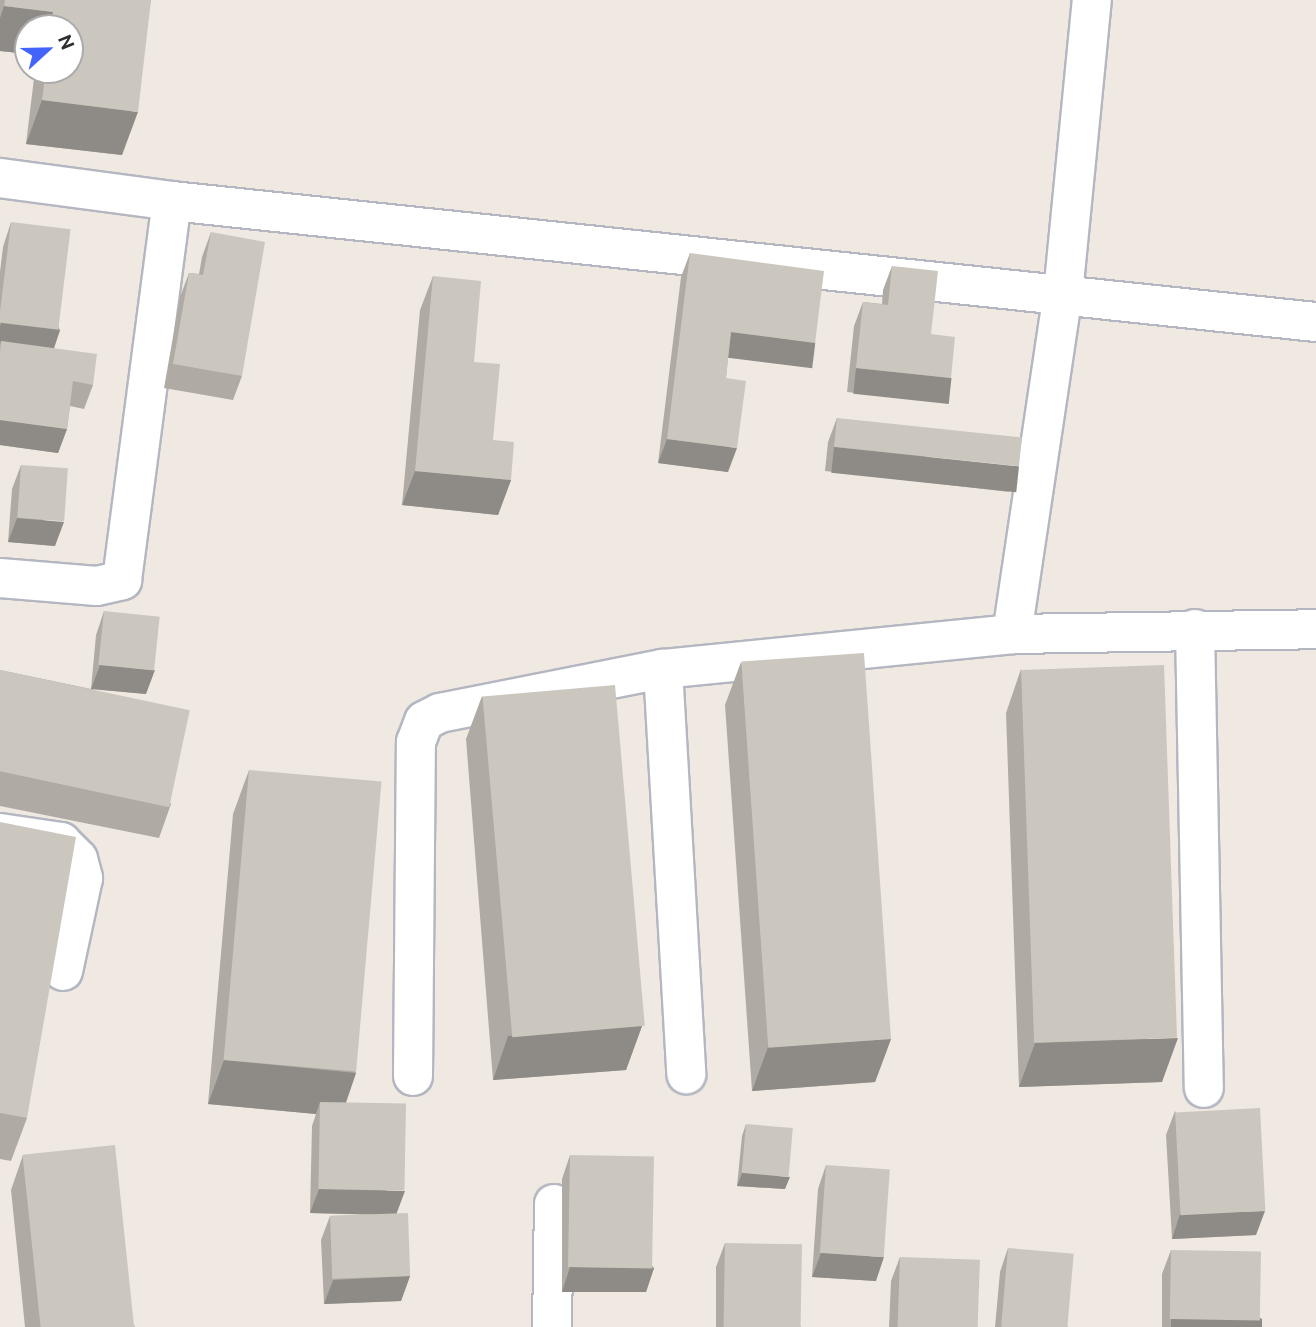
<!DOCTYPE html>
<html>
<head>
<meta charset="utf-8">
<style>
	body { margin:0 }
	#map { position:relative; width:1316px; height:1327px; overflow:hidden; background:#efe9e1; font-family:Ubuntu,sans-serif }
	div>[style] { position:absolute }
	.roads { filter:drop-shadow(2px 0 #b4b7c1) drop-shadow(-2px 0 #b4b7c1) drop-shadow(0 2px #b4b7c1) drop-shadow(0 -2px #b4b7c1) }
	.minor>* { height:38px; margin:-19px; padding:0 19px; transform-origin:19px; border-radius:19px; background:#fff }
	.wall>* { inset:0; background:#afaba4 }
	.shaded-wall>* { inset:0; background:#8e8b86; transform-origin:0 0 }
	.building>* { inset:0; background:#cbc7bf; transform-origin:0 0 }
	span { translate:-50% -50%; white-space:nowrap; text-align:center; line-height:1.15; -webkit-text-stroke:7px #fff; paint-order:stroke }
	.north { position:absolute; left:14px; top:14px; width:70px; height:70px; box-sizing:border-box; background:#fff; border:2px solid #ababab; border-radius:50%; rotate:68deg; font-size:19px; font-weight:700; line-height:28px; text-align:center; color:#2e2e2e }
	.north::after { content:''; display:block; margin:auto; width:24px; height:32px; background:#4264fb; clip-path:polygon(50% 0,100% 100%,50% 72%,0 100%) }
</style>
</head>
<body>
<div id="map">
	<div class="roads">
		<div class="minor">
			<div style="left:0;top:178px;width:174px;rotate:7.6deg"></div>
			<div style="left:172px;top:201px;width:1150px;rotate:6.04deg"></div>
			<div style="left:0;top:578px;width:97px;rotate:4.7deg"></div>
			<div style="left:97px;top:586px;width:26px;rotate:-13deg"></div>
			<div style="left:122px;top:580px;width:382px;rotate:-82.5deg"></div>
			<div style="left:1195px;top:629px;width:459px;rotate:88.9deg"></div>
			<div style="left:1012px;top:634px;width:344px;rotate:-81.5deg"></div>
			<div style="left:1063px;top:294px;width:295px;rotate:-84.4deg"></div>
			<div style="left:663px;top:669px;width:406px;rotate:86.7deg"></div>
			<div style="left:0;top:833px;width:62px;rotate:8.4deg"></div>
			<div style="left:61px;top:842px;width:24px;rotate:45deg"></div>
			<div style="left:78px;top:859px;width:20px;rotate:75deg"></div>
			<div style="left:83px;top:878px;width:95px;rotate:102.1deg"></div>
			<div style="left:413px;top:1076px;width:334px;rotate:-89.5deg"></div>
			<div style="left:416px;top:742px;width:22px;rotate:-69deg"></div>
			<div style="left:424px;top:721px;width:18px;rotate:-27deg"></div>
			<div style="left:440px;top:713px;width:227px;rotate:-11.2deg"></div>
			<div style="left:663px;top:669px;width:351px;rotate:-5.7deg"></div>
			<div style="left:1012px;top:634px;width:304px;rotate:-0.9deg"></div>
			<div style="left:552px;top:1327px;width:123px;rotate:-89.1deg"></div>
		</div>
	</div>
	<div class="wall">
		<div style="clip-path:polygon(0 0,151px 0,122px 155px,26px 144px,35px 70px,70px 70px,70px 28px,28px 28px,28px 54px,0 51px)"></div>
		<div style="clip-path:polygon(11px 222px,60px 330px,54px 348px,93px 385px,84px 409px,70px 406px,67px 429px,58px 453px,0 445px,0 272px,3px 247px)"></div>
		<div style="clip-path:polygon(211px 232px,242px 376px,233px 400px,164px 388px,180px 297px,189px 273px,199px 274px,202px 257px)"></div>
		<div style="clip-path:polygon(690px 253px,806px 367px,728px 357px,726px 378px,728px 472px,658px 463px,681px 277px)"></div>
		<div style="clip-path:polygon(892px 266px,931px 334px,951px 378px,942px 402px,847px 392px,854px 326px,863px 302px,882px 304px,883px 290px)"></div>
		<div style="clip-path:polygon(433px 276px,474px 362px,493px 440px,511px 480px,498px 515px,402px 505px,420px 310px)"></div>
		<div style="clip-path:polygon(837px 418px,1010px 492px,825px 471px,828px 442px)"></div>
		<div style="clip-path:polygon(21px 465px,55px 546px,8px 542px,12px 489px)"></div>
		<div style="clip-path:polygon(104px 611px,146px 694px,93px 689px,171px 804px,159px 838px,0 806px,0 670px,91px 689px,96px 635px)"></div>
		<div style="clip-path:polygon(741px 662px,891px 1039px,875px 1082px,752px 1091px,725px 705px)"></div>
		<div style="clip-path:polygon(1021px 669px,1162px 1082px,1019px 1087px,1006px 713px)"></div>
		<div style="clip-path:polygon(482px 696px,642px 1026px,626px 1070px,493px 1080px,466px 739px)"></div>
		<div style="clip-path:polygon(249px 770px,356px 1073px,346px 1103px,397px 1214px,410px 1276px,401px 1301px,324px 1304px,321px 1240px,330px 1216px,376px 1215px,310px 1213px,312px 1126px,316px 1114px,208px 1104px,233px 814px)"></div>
		<div style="clip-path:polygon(0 822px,27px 1118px,11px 1161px,0 1159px)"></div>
		<div style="clip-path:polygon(1175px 1111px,1256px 1235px,1172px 1239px,1166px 1135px)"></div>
		<div style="clip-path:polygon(746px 1124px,785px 1189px,737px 1186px,742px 1136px)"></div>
		<div style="clip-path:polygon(23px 1155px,135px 1327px,25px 1327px,11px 1190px)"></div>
		<div style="clip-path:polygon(570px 1155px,654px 1268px,646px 1292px,562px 1292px,562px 1179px)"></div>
		<div style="clip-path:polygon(826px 1165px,876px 1281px,812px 1277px,818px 1189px)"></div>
		<div style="clip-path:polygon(725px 1243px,801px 1327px,716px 1327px,716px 1267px)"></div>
		<div style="clip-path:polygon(1008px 1248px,1068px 1327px,995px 1327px,1000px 1272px)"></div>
		<div style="clip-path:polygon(1171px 1250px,1262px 1319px,1259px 1327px,1162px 1327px,1162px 1274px)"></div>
		<div style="clip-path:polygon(900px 1257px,978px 1327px,889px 1327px,891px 1281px)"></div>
	</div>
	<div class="shaded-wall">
		<div style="clip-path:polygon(4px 6px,53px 12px,47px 28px,28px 28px,28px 54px,0 51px,0 18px)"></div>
		<div style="clip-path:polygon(42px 100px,138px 112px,122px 155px,26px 144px)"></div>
		<div style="clip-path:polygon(1px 323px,60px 330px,52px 354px,1px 341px,0 345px,0 326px)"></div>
		<div style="left:731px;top:332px;width:85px;height:26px;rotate:7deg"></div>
		<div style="left:856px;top:368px;width:96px;height:26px;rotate:6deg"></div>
		<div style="clip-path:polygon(0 420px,67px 429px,58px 453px,0 445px)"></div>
		<div style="clip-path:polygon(667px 439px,737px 448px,728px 472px,658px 463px)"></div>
		<div style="left:834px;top:447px;width:186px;height:26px;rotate:6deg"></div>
		<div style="clip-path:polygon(415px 471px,511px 480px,498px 515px,402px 505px)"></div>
		<div style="clip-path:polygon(17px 518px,64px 522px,55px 546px,8px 542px)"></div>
		<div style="clip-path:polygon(100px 665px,155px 670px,146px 694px,91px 689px)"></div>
		<div style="clip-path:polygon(642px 1026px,626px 1070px,493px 1080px,508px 1036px)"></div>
		<div style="clip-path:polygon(1178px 1038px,1162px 1082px,1019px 1087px,1035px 1043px)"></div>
		<div style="clip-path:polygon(891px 1039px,875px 1082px,752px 1091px,768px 1047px)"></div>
		<div style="clip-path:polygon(224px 1060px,356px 1073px,341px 1116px,320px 1102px,316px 1114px,208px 1104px)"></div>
		<div style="clip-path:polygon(742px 1173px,790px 1177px,785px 1189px,737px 1186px)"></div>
		<div style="clip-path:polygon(319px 1189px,405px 1191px,396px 1215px,310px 1213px)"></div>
		<div style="clip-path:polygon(1265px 1211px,1256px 1235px,1172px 1239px,1180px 1214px)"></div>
		<div style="clip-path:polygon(821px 1253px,884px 1257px,876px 1281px,812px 1277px)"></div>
		<div style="clip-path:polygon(570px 1267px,654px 1268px,646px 1292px,562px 1292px)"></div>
		<div style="clip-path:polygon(410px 1276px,401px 1301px,324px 1304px,333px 1280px)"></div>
		<div style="left:1171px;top:1319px;width:91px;height:9px"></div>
	</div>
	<div class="building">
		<div style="clip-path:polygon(5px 0,151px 0,138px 112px,42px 100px,46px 70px,70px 70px,70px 28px,51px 28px,53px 12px,4px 6px)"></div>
		<div style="left:11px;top:222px;width:60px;height:101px;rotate:7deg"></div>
		<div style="clip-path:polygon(211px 232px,265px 242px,242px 376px,173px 364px,189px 273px,203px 275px)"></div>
		<div style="clip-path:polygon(690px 253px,824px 271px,815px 343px,731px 332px,726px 378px,746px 381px,737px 448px,667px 439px)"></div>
		<div style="clip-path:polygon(892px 266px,938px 271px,931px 334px,955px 337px,951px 378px,856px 368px,863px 302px,888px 305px)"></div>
		<div style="clip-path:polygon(433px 276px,481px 281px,474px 362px,500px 364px,493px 440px,514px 442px,511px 480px,415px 471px)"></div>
		<div style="clip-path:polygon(1px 341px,97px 354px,93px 385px,73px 381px,67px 429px,0 420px,0 353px)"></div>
		<div style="left:837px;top:418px;width:186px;height:29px;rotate:6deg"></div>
		<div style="left:21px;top:465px;width:47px;height:53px;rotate:4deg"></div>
		<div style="left:104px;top:611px;width:56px;height:54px;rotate:6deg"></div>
		<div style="left:864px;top:653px;width:387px;height:123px;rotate:86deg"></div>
		<div style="left:1164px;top:665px;width:373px;height:143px;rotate:88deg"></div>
		<div style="left:0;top:670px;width:194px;height:99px;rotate:12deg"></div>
		<div style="left:615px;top:685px;width:342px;height:133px;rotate:85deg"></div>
		<div style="left:249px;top:770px;width:133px;height:291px;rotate:5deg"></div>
		<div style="clip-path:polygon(0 822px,76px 837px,27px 1118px,0 1113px)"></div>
		<div style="left:320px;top:1102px;width:86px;height:87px;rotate:1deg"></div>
		<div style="left:1260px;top:1108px;width:103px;height:85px;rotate:87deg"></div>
		<div style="left:746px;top:1124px;width:47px;height:49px;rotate:5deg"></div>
		<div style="left:115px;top:1145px;width:183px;height:93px;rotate:84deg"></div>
		<div style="left:570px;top:1155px;width:84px;height:112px;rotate:1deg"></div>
		<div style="left:826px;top:1165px;width:64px;height:88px;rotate:4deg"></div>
		<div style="left:408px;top:1213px;width:63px;height:78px;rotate:88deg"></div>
		<div style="left:725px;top:1243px;width:77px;height:84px;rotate:1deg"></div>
		<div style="left:1008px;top:1248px;width:66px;height:79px;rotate:5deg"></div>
		<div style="left:1171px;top:1250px;width:90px;height:69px;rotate:1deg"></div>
		<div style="left:900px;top:1257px;width:80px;height:70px;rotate:2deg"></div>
	</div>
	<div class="north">N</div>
</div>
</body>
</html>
